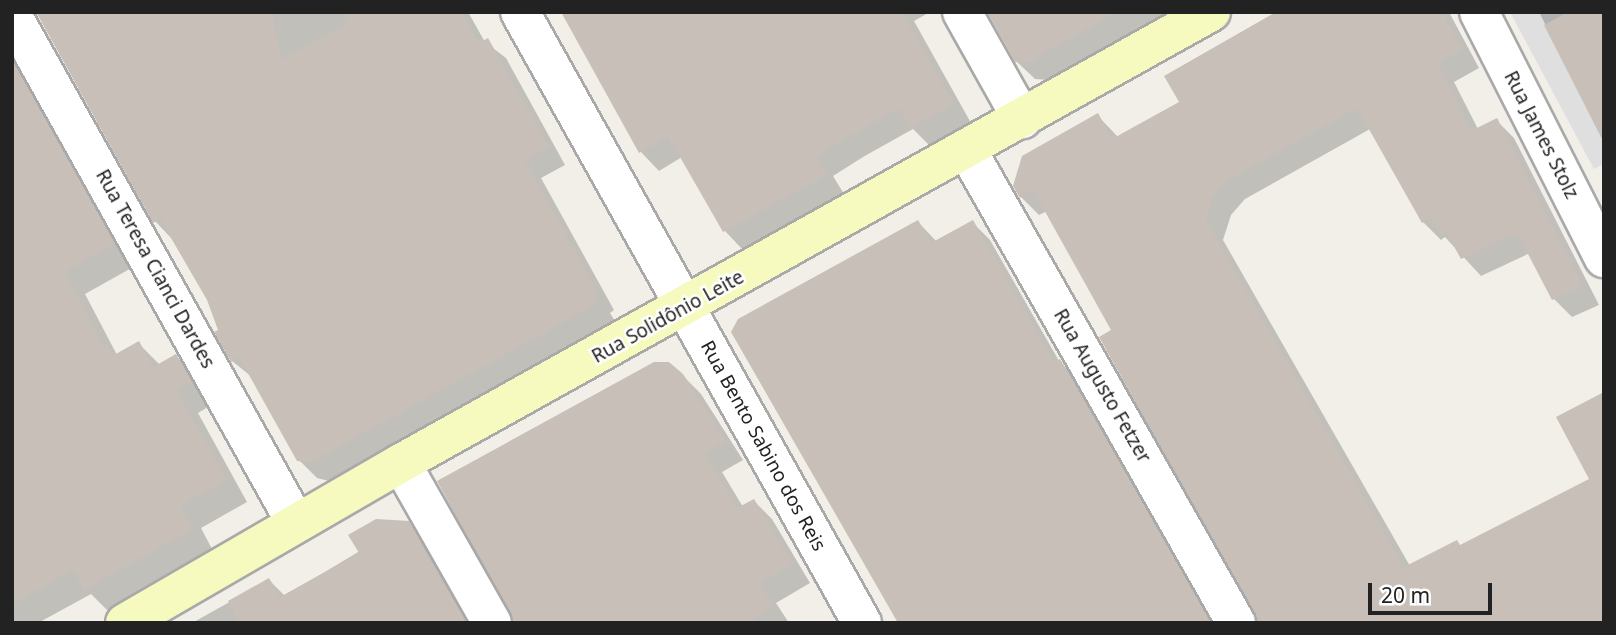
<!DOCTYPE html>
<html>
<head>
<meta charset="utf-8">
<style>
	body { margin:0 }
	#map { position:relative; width:1616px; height:635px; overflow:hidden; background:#f2efe9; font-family:"Noto Sans",sans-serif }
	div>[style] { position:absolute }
	.residential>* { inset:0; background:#e0dfdf }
	.shadow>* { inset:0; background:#0003 }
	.building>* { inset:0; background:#c7bfb8 }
	.roads { filter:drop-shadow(2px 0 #a9a9a9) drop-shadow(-2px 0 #a9a9a9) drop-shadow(0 2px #a9a9a9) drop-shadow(0 -2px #a9a9a9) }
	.minor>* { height:38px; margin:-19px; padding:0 19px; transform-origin:19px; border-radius:19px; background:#fff }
	.secondary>* { height:38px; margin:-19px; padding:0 19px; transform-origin:19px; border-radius:19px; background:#f7fabf }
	span { translate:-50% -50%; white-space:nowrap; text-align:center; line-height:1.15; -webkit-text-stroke:5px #fff; paint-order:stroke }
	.street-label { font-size:19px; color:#222 }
	.frame { position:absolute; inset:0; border:14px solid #222; pointer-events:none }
	.scale { position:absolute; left:1368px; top:583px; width:124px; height:32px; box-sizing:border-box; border:4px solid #222; border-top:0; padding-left:9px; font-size:21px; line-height:24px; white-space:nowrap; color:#222; -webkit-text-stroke:5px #fff; paint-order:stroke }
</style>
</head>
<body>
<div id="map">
	<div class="residential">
		<div style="clip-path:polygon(1510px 12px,1604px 12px,1604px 164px,1594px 169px)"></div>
	</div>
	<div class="shadow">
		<div style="clip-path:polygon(49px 12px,468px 12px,485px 42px,506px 58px,565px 165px,541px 178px,614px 310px,610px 313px,615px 321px,329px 481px,317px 478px,299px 460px,252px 377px,232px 361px,208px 299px,172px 239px,155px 221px)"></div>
		<div style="clip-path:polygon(563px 12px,930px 12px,914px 21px,971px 123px,930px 146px,913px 129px,863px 157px,833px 176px,844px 194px,743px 250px,725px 231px,682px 157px,659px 171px,641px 152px)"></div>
		<div style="clip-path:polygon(988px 12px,1169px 12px,1048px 80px,1035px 79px,1016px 61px)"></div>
		<div style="clip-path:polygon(1279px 12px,1449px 12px,1479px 68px,1454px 82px,1478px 129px,1496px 120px,1514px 138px,1599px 305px,1572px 317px,1554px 299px,1530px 253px,1481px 276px,1445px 237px,1441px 240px,1423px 222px,1370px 129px,1245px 199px,1231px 215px,1223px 240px,1410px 566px,1461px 546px,1591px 480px,1604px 623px,1259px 623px,1114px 331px,1047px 211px,1039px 215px,1021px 197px,1098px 116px,1118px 137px,1182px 102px)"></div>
		<div style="clip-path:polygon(1539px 12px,1604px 12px,1604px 139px)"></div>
		<div style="clip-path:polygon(12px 54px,135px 266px,85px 294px,117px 355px,139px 344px,160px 365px,176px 356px,197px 377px,213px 404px,198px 413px,247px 502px,201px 528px,213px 551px,107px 610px,91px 594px,38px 623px,12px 623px)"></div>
		<div style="clip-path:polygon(918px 222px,937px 242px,972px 222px,990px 240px,1059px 361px,1078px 379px,1217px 623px,899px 623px)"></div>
		<div style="clip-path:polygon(682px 375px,701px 394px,743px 460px,722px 472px,743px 507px,754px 501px,772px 519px,810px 583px,776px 603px,789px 623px,518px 623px)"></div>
		<div style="clip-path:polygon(408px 522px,426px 541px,475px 623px,192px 623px,269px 580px,285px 596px)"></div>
	</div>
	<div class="building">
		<div style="clip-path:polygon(36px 12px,272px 12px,281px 60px,347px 23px,341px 12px,462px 12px,479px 43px,488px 38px,549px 147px,525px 160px,598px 292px,593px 295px,598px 303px,310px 463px,297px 461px,239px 357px,231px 362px,214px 332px,218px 330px,207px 300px,160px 219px,153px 223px)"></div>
		<div style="clip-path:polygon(561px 12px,902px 12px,954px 104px,911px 129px,899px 109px,844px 139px,816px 157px,827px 175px,723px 232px,668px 136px,639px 153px)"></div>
		<div style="clip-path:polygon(987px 12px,1117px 12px,1029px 62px,1015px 62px)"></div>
		<div style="clip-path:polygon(1276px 12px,1442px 12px,1462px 50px,1438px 63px,1471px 131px,1497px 118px,1583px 286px,1552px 300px,1517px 233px,1461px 259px,1446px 232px,1440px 235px,1431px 218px,1422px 223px,1357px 108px,1227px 181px,1213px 196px,1206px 220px,1404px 567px,1457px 540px,1460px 545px,1589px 479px,1556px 417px,1604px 392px,1604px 623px,1258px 623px,1099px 337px,1111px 330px,1033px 190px,1020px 198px,1013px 186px,1022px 156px,1098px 113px,1112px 139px,1179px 102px,1164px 76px)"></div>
		<div style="clip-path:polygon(1568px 12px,1604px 12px,1604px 143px,1544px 25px)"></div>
		<div style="clip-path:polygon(12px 60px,115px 244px,65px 272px,104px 347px,108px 345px,114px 355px,139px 341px,153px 367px,176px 354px,192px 382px,177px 391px,227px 480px,180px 506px,193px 529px,84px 590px,73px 570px,12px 604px)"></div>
		<div style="clip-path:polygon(918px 220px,931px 243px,973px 220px,1054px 362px,1060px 359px,1211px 623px,898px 623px,731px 332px,738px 319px)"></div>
		<div style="clip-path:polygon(654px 362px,669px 362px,683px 374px,726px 441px,705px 453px,737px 508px,754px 499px,793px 564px,759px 584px,774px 607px,748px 623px,514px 623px,437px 481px)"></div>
		<div style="clip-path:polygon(376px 519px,409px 521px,467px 623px,233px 623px,238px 620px,228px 601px,269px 578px,280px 597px,359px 553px,348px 535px)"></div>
	</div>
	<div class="roads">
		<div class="minor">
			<div style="left:520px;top:12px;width:700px;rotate:60.76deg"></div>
			<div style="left:962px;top:12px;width:123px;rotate:60.7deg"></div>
			<div style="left:1479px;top:12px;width:276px;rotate:63.1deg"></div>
			<div style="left:12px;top:15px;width:582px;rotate:60.79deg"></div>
			<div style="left:967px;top:150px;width:544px;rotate:60.37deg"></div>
			<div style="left:401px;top:463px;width:184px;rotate:60.4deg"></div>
		</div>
		<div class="secondary">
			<div style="left:125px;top:623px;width:319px;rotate:-30.1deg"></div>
			<div style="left:401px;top:463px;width:927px;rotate:-29.11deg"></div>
		</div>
	</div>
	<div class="street-label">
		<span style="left:1541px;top:135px;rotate:63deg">Rua James Stolz</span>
		<span style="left:155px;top:269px;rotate:61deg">Rua Teresa Cianci Dardes</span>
		<span style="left:668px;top:317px;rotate:-29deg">Rua Solidônio Leite</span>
		<span style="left:1102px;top:386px;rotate:60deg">Rua Augusto Fetzer</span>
		<span style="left:763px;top:446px;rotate:61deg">Rua Bento Sabino dos Reis</span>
	</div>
	<div class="frame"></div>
	<div class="scale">20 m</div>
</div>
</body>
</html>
